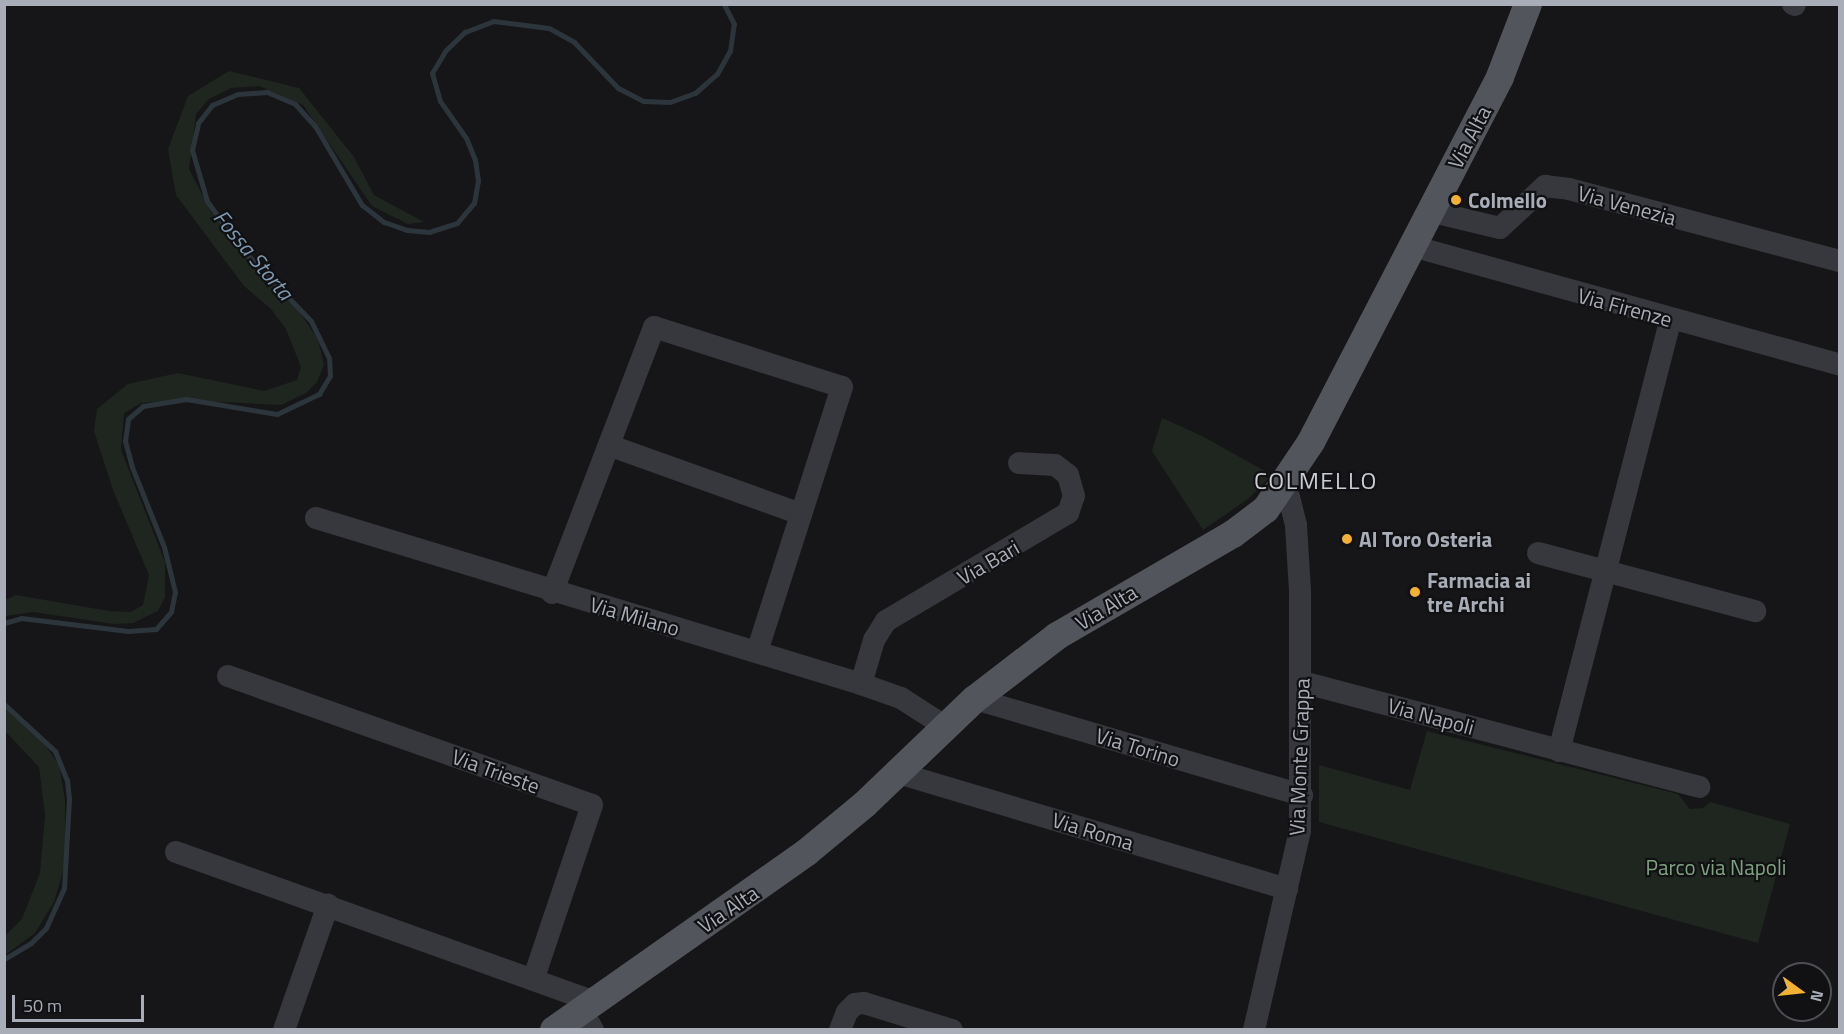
<!DOCTYPE html>
<html>
<head>
<meta charset="utf-8">
<style>
	body { margin:0 }
	#map { position:relative; width:1844px; height:1034px; overflow:hidden; background:#161618; font-family:"Titillium Web",sans-serif }
	div>[style] { position:absolute }
	.green>* { inset:0; background:#1e261f }
	.stream>* { height:5px; margin:-2.5px; padding:0 2.5px; transform-origin:2.5px; border-radius:2.5px; background:#2c353c }
	.minor>* { height:22px; margin:-11px; padding:0 11px; transform-origin:11px; border-radius:11px; background:#37383d }
	.major>* { height:28px; margin:-14px; padding:0 14px; transform-origin:14px; border-radius:14px; background:#53555c }
	.dots>* { width:16px; height:16px; translate:-50% -50%; box-sizing:border-box; border:3px solid #111113; border-radius:50% }
	span { translate:-50% -50%; white-space:nowrap; text-align:center; line-height:1.15; -webkit-text-stroke:4.5px #111113; paint-order:stroke }
	.street-label { font-size:21px; color:#a8adb8 }
	.poi-label { font-size:21px; color:#a8adb8; font-weight:700 }
	.left { translate:0 -50%; text-align:left }
	.park-label { font-size:21px; color:#7fa381 }
	.water-label { font-size:22px; color:#7f9bb3; font-style:italic }
	.quarter-label { font-size:24px; color:#c9ccd4; letter-spacing:1.5px }
	.frame { position:absolute; inset:0; border:6px solid #a8adb8; pointer-events:none }
	.north { position:absolute; left:1772px; top:962px; width:60px; height:60px; box-sizing:border-box; background:#111113; border:2px solid #4d4f55; border-radius:50%; rotate:105deg; font-size:16px; font-weight:700; line-height:24px; text-align:center; color:#a8adb8 }
	.north::after { content:''; display:block; margin:auto; width:21px; height:27px; background:#f2b134; clip-path:polygon(50% 0,100% 100%,50% 72%,0 100%) }
	.scale { position:absolute; left:12px; top:995px; width:132px; height:27px; box-sizing:border-box; border:3px solid #a8adb8; border-top:0; padding-left:8px; font-size:18px; line-height:21px; white-space:nowrap; color:#a8adb8; -webkit-text-stroke:4px #111113; paint-order:stroke }
</style>
</head>
<body>
<div id="map">
	<div class="green">
		<div style="clip-path:polygon(229px 71px,299px 88px,354px 157px,374px 195px,424px 222px,408px 224px,372px 206px,303px 105px,259px 86px,231px 88px,209px 99px,196px 114px,189px 169px,211px 212px,301px 314px,318px 340px,324px 365px,317px 382px,306px 393px,281px 405px,179px 400px,141px 403px,124px 413px,121px 450px,165px 562px,165px 597px,158px 611px,133px 623px,114px 624px,33px 612px,5px 616px,5px 600px,16px 595px,109px 611px,131px 612px,143px 605px,149px 575px,113px 490px,94px 431px,97px 409px,128px 384px,178px 373px,264px 391px,297px 380px,301px 367px,286px 329px,271px 309px,244px 286px,176px 195px,168px 149px,188px 96px)"></div>
		<div style="clip-path:polygon(1162px 418px,1202px 436px,1272px 475px,1248px 499px,1203px 530px,1152px 451px)"></div>
		<div style="clip-path:polygon(5px 707px,43px 742px,59px 765px,65px 800px,65px 864px,54px 902px,35px 933px,5px 955px,5px 936px,22px 919px,40px 873px,45px 815px,39px 767px,5px 731px)"></div>
		<div style="clip-path:polygon(1427px 731px,1678px 794px,1690px 809px,1703px 808px,1710px 802px,1790px 824px,1758px 943px,1319px 822px,1319px 765px,1410px 790px)"></div>
	</div>
	<div class="stream">
		<div style="left:4px;top:623px;width:18px;rotate:-16deg"></div>
		<div style="left:21px;top:618px;width:108px;rotate:6.9deg"></div>
		<div style="left:128px;top:631px;width:28px;rotate:-4deg"></div>
		<div style="left:156px;top:629px;width:23px;rotate:-49deg"></div>
		<div style="left:171px;top:612px;width:20px;rotate:-79deg"></div>
		<div style="left:175px;top:592px;width:46px;rotate:-103.7deg"></div>
		<div style="left:164px;top:547px;width:86px;rotate:-111.8deg"></div>
		<div style="left:132px;top:467px;width:27px;rotate:-105deg"></div>
		<div style="left:125px;top:441px;width:22px;rotate:-82deg"></div>
		<div style="left:128px;top:419px;width:20px;rotate:-41deg"></div>
		<div style="left:143px;top:406px;width:44px;rotate:-9.2deg"></div>
		<div style="left:186px;top:399px;width:92px;rotate:9.4deg"></div>
		<div style="left:277px;top:414px;width:47px;rotate:-25.5deg"></div>
		<div style="left:319px;top:394px;width:21px;rotate:-59deg"></div>
		<div style="left:330px;top:376px;width:18px;rotate:-93deg"></div>
		<div style="left:329px;top:358px;width:41px;rotate:-115.9deg"></div>
		<div style="left:311px;top:321px;width:103px;rotate:-133.8deg"></div>
		<div style="left:240px;top:247px;width:57px;rotate:-125.7deg"></div>
		<div style="left:207px;top:201px;width:53px;rotate:-106.4deg"></div>
		<div style="left:192px;top:150px;width:28px;rotate:-77deg"></div>
		<div style="left:198px;top:123px;width:23px;rotate:-52deg"></div>
		<div style="left:212px;top:105px;width:28px;rotate:-23deg"></div>
		<div style="left:238px;top:94px;width:29px;rotate:-4deg"></div>
		<div style="left:267px;top:92px;width:30px;rotate:23deg"></div>
		<div style="left:295px;top:104px;width:30px;rotate:48deg"></div>
		<div style="left:315px;top:126px;width:92px;rotate:59.3deg"></div>
		<div style="left:362px;top:205px;width:28px;rotate:38deg"></div>
		<div style="left:384px;top:222px;width:24px;rotate:19deg"></div>
		<div style="left:407px;top:230px;width:22px;rotate:5deg"></div>
		<div style="left:429px;top:232px;width:29px;rotate:-18deg"></div>
		<div style="left:457px;top:223px;width:26px;rotate:-50deg"></div>
		<div style="left:474px;top:203px;width:22px;rotate:-80deg"></div>
		<div style="left:478px;top:181px;width:21px;rotate:-98deg"></div>
		<div style="left:475px;top:160px;width:24px;rotate:-112deg"></div>
		<div style="left:466px;top:138px;width:45px;rotate:-125.1deg"></div>
		<div style="left:440px;top:101px;width:29px;rotate:-106deg"></div>
		<div style="left:432px;top:73px;width:26px;rotate:-59deg"></div>
		<div style="left:445px;top:51px;width:28px;rotate:-44deg"></div>
		<div style="left:465px;top:32px;width:30px;rotate:-21deg"></div>
		<div style="left:493px;top:21px;width:56px;rotate:7.1deg"></div>
		<div style="left:549px;top:28px;width:29px;rotate:29deg"></div>
		<div style="left:574px;top:42px;width:64px;rotate:46.3deg"></div>
		<div style="left:618px;top:88px;width:29px;rotate:27deg"></div>
		<div style="left:644px;top:101px;width:26px;rotate:2deg"></div>
		<div style="left:670px;top:102px;width:27px;rotate:-20deg"></div>
		<div style="left:695px;top:93px;width:29px;rotate:-41deg"></div>
		<div style="left:717px;top:74px;width:26px;rotate:-61deg"></div>
		<div style="left:730px;top:51px;width:27px;rotate:-82deg"></div>
		<div style="left:734px;top:24px;width:22px;rotate:-117deg"></div>
		<div style="left:4px;top:704px;width:69px;rotate:42.7deg"></div>
		<div style="left:55px;top:751px;width:31px;rotate:68deg"></div>
		<div style="left:67px;top:780px;width:19px;rotate:84deg"></div>
		<div style="left:69px;top:799px;width:89px;rotate:93.2deg"></div>
		<div style="left:64px;top:888px;width:44px;rotate:114.2deg"></div>
		<div style="left:46px;top:928px;width:21px;rotate:135deg"></div>
		<div style="left:31px;top:943px;width:31px;rotate:149deg"></div>
	</div>
	<div class="minor">
		<div style="left:1793px;top:4px;width:2px;rotate:27deg"></div>
		<div style="left:1429px;top:211px;width:73px;rotate:13.5deg"></div>
		<div style="left:1500px;top:228px;width:62px;rotate:-43deg"></div>
		<div style="left:1545px;top:186px;width:24px;rotate:7deg"></div>
		<div style="left:1569px;top:189px;width:280px;rotate:14.9deg"></div>
		<div style="left:1412px;top:246px;width:444px;rotate:15.5deg"></div>
		<div style="left:611px;top:446px;width:202px;rotate:19.7deg"></div>
		<div style="left:316px;top:518px;width:570px;rotate:16.94deg"></div>
		<div style="left:861px;top:684px;width:42px;rotate:19.3deg"></div>
		<div style="left:901px;top:698px;width:54px;rotate:32.8deg"></div>
		<div style="left:1538px;top:553px;width:225px;rotate:15deg"></div>
		<div style="left:552px;top:593px;width:285px;rotate:-69deg"></div>
		<div style="left:654px;top:327px;width:197px;rotate:17.7deg"></div>
		<div style="left:842px;top:387px;width:277px;rotate:107.8deg"></div>
		<div style="left:228px;top:676px;width:386px;rotate:19.5deg"></div>
		<div style="left:592px;top:805px;width:182px;rotate:108.6deg"></div>
		<div style="left:1302px;top:682px;width:411px;rotate:14.8deg"></div>
		<div style="left:861px;top:684px;width:46px;rotate:-73.5deg"></div>
		<div style="left:874px;top:640px;width:22px;rotate:-58deg"></div>
		<div style="left:886px;top:621px;width:212px;rotate:-30.7deg"></div>
		<div style="left:1068px;top:513px;width:18px;rotate:-71deg"></div>
		<div style="left:1074px;top:496px;width:22px;rotate:-106deg"></div>
		<div style="left:1068px;top:475px;width:16px;rotate:-142deg"></div>
		<div style="left:1055px;top:465px;width:36px;rotate:-177deg"></div>
		<div style="left:975px;top:699px;width:341px;rotate:16.4deg"></div>
		<div style="left:1559px;top:751px;width:446px;rotate:-75.5deg"></div>
		<div style="left:898px;top:773px;width:406px;rotate:16.6deg"></div>
		<div style="left:176px;top:852px;width:446px;rotate:19.7deg"></div>
		<div style="left:582px;top:1011px;width:22px;rotate:60deg"></div>
		<div style="left:284px;top:1030px;width:133px;rotate:-70.6deg"></div>
		<div style="left:840px;top:1030px;width:19px;rotate:-69deg"></div>
		<div style="left:847px;top:1012px;width:11px;rotate:-45deg"></div>
		<div style="left:855px;top:1004px;width:9px;rotate:-6deg"></div>
		<div style="left:864px;top:1003px;width:92px;rotate:17.1deg"></div>
		<div style="left:1254px;top:1030px;width:205px;rotate:-77deg"></div>
		<div style="left:1300px;top:830px;width:239px;rotate:-90deg"></div>
		<div style="left:1300px;top:591px;width:66px;rotate:-93.5deg"></div>
		<div style="left:1296px;top:525px;width:45px;rotate:-104deg"></div>
	</div>
	<div class="major">
		<div style="left:554px;top:1030px;width:309px;rotate:-35.1deg"></div>
		<div style="left:807px;top:852px;width:75px;rotate:-39.6deg"></div>
		<div style="left:865px;top:804px;width:152px;rotate:-43.7deg"></div>
		<div style="left:975px;top:699px;width:103px;rotate:-37.5deg"></div>
		<div style="left:1057px;top:636px;width:203px;rotate:-30.1deg"></div>
		<div style="left:1233px;top:534px;width:41px;rotate:-37.1deg"></div>
		<div style="left:1266px;top:509px;width:81px;rotate:-56.1deg"></div>
		<div style="left:1311px;top:442px;width:411px;rotate:-62.6deg"></div>
		<div style="left:1500px;top:77px;width:78px;rotate:-69deg"></div>
	</div>
	<div class="dots">
		<div style="left:1456px;top:200px;background:#f2b134"></div>
		<div style="left:1347px;top:539px;background:#f2b134"></div>
		<div style="left:1415px;top:592px;background:#f2b134"></div>
	</div>
	<div class="street-label">
		<span style="left:1469px;top:137px;rotate:-62deg">Via Alta</span>
		<span style="left:1627px;top:205px;rotate:15deg">Via Venezia</span>
		<span style="left:1625px;top:307px;rotate:15deg">Via Firenze</span>
		<span style="left:988px;top:562px;rotate:-30deg">Via Bari</span>
		<span style="left:1106px;top:607px;rotate:-31deg">Via Alta</span>
		<span style="left:635px;top:616px;rotate:16deg">Via Milano</span>
		<span style="left:1431px;top:716px;rotate:15deg">Via Napoli</span>
		<span style="left:1138px;top:747px;rotate:17deg">Via Torino</span>
		<span style="left:1299px;top:757px;rotate:-88deg">Via Monte Grappa</span>
		<span style="left:496px;top:771px;rotate:20deg">Via Trieste</span>
		<span style="left:1093px;top:831px;rotate:17deg">Via Roma</span>
		<span style="left:728px;top:909px;rotate:-34deg">Via Alta</span>
	</div>
	<div class="poi-label">
		<span class="left" style="left:1468px;top:200px">Colmello</span>
		<span class="left" style="left:1359px;top:539px">Al Toro Osteria</span>
		<span class="left" style="left:1427px;top:592px">Farmacia ai<br>tre Archi</span>
	</div>
	<div class="park-label">
		<span style="left:1716px;top:867px">Parco via Napoli</span>
	</div>
	<div class="water-label">
		<span style="left:253px;top:255px;rotate:50deg">Fossa Storta</span>
	</div>
	<div class="quarter-label">
		<span style="left:1316px;top:481px">COLMELLO</span>
	</div>
	<div class="frame"></div>
	<div class="north">N</div>
	<div class="scale">50 m</div>
</div>
</body>
</html>
